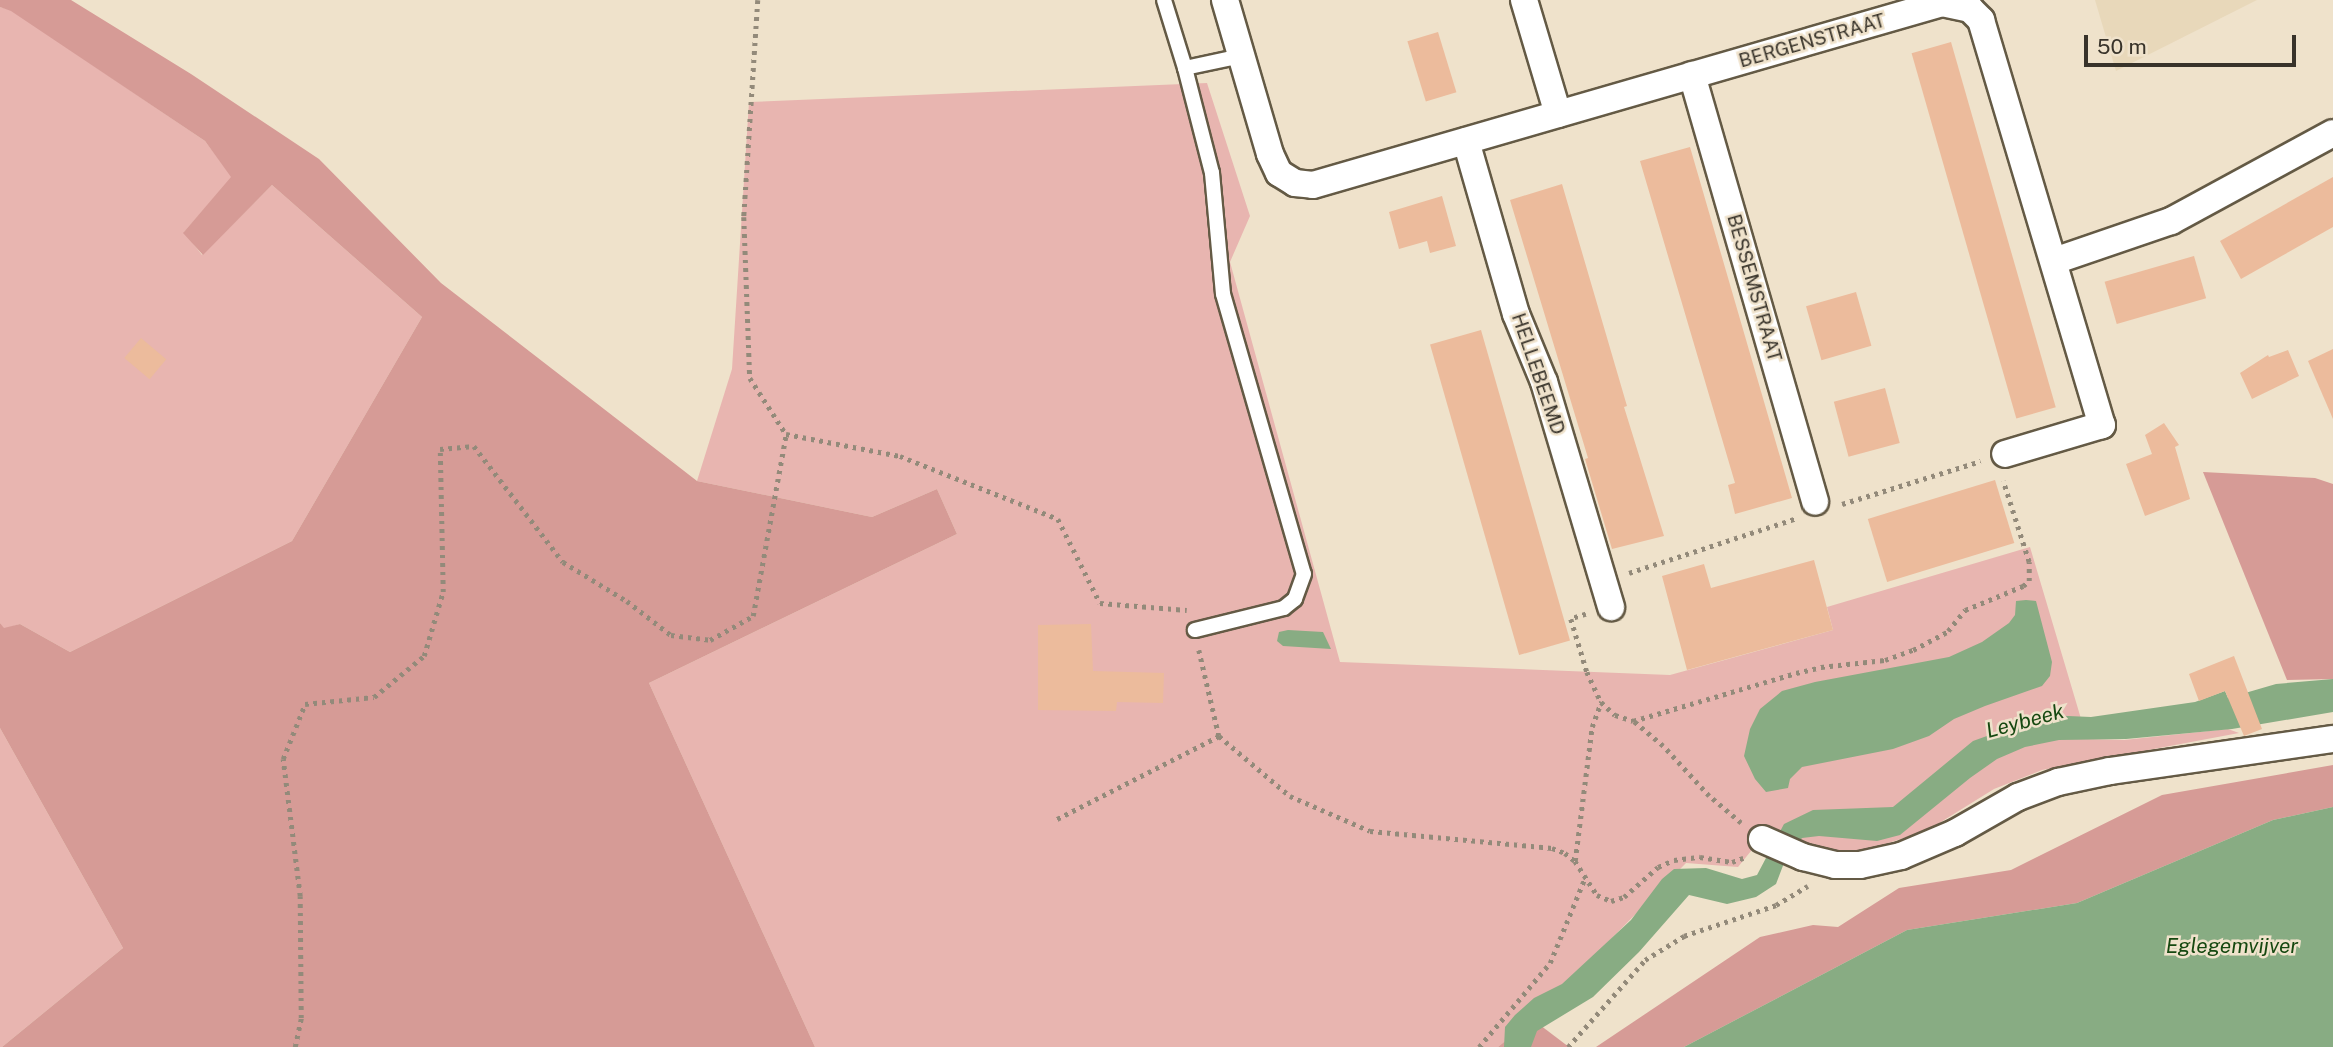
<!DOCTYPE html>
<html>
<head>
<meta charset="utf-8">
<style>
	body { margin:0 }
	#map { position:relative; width:2333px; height:1047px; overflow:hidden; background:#efe2cb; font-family:"Public Sans",sans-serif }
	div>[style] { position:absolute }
	.built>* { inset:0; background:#e8d8ba }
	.green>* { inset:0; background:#e8b5b0 }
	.forest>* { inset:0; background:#d69b96 }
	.water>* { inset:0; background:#88ac83 }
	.building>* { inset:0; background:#ecbb9c; transform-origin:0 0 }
	.path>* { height:4.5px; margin-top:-2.25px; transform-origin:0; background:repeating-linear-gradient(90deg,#938a7a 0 3.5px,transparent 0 8.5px) }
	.roads { filter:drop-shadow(2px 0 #645a45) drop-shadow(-2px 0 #645a45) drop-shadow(0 2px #645a45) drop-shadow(0 -2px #645a45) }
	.lane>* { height:14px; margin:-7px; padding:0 7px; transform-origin:7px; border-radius:7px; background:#fff }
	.street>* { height:26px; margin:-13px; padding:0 13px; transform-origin:13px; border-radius:13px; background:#fff }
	span { translate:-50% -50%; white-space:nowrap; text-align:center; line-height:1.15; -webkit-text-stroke:5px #efe2cb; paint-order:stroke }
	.street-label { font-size:19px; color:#38332a }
	.water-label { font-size:21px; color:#154810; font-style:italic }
	.scale { position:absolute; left:2084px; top:35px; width:212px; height:32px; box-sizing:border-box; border:4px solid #38332a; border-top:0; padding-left:9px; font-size:21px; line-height:24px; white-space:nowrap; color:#38332a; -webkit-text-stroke:5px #efe2cb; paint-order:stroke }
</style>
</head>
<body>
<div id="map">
	<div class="built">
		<div style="clip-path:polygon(2095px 0,2257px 0,2116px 71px)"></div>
	</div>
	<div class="green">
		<div style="clip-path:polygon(0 7px,11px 10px,205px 141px,232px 177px,184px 232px,202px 255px,272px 185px,422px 317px,292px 541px,70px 652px,20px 624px,4px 629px,0 623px)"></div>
		<div style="clip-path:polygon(1207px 83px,1250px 216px,1230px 262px,1340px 662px,1670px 675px,1833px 630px,1827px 607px,2030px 547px,2087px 739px,2124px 740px,2228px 729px,2239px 733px,2042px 770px,1994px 789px,1928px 830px,1864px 851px,1821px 854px,1768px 830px,1738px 867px,1686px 863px,1532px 1019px,1498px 1047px,815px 1047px,649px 683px,957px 534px,937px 489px,872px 517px,697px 481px,732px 369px,749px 102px)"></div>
		<div style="clip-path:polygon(0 728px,123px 948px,2px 1047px,0 1047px)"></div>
	</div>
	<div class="forest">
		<div style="clip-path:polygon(0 0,71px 0,191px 74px,319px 159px,441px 283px,697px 481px,872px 517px,937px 489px,957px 534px,649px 683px,815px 1047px,2px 1047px,123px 948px,0 728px,0 623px,4px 628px,20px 624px,70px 652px,292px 541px,422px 317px,272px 185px,203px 255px,183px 233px,231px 177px,205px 141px,11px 11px,0 7px)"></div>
		<div style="clip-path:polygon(2203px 472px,2315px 478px,2333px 484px,2333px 679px,2287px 680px)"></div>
		<div style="clip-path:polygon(2333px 765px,2333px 807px,2273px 820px,2077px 903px,1907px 930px,1684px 1047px,1596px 1047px,1760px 937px,1813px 925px,1838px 927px,1899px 888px,2011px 870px,2162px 795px)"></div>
		<div style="clip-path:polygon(1532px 1019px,1569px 1047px,1498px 1047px)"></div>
	</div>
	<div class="water">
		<div style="clip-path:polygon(2026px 600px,2036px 601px,2052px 662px,2050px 676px,2042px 686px,1985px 706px,1954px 719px,1929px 736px,1893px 749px,1802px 767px,1790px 779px,1788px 788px,1766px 792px,1755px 779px,1744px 756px,1750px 729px,1760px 709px,1782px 691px,1815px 682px,1949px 657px,1982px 642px,2009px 623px,2015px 615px,2016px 601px)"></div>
		<div style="clip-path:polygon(1288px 630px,1323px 632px,1331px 649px,1283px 646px,1277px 641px,1279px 632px)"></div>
		<div style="clip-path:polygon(2333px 679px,2333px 712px,2232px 729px,2126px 739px,2059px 740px,2025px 747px,1997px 759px,1970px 778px,1900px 835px,1877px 841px,1819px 836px,1802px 838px,1784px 863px,1776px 884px,1756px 897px,1727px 904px,1689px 895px,1639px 952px,1593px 997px,1537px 1031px,1531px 1047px,1504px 1047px,1505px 1027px,1515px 1015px,1534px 998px,1562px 984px,1631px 920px,1662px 879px,1674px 869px,1706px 868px,1742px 879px,1757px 875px,1784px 824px,1813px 810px,1893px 807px,1973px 741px,2045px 715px,2091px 717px,2195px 702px,2225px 691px,2228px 698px,2276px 684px)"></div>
		<div style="clip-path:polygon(2333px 807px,2333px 1047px,1684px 1047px,1907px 930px,2077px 903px,2273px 820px)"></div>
	</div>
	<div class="building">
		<div style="left:1438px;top:32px;width:63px;height:32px;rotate:73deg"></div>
		<div style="left:1951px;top:42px;width:380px;height:41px;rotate:74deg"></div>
		<div style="clip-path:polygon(1690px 147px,1792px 498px,1735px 514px,1728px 485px,1735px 483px,1640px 161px)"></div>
		<div style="clip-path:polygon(2333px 177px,2333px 227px,2241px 279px,2220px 241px)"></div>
		<div style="clip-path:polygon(1562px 184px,1627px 406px,1624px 407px,1664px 536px,1612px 549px,1585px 459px,1588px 458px,1510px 200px)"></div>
		<div style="clip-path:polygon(1442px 196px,1456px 246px,1430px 253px,1427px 241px,1399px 249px,1389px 212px)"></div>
		<div style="left:2194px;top:256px;width:44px;height:93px;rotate:74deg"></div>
		<div style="left:1856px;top:292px;width:56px;height:52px;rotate:74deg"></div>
		<div style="left:1481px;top:330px;width:323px;height:53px;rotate:74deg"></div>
		<div style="left:141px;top:338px;width:33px;height:26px;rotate:40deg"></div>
		<div style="clip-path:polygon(2333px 349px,2333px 419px,2308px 361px)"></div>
		<div style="clip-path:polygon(2288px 350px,2299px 376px,2252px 399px,2240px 373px,2268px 355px,2269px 357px)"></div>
		<div style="left:1885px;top:388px;width:57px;height:53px;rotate:75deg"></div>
		<div style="clip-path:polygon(2164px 423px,2179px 445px,2175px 447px,2190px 499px,2145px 516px,2126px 464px,2152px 454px,2145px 435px)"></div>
		<div style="left:1995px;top:480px;width:66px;height:133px;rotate:73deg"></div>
		<div style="clip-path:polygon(1814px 560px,1833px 630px,1687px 670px,1662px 576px,1704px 564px,1711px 588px)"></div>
		<div style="clip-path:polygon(1091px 624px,1093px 671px,1164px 673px,1163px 703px,1117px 702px,1116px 711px,1038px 710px,1038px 625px)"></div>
		<div style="clip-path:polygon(2234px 656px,2262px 729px,2244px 736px,2225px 691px,2199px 701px,2189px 674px)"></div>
	</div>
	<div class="path">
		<div style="left:758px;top:0;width:217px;rotate:93.7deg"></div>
		<div style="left:744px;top:217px;width:161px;rotate:87.9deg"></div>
		<div style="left:750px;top:378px;width:67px;rotate:57.3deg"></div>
		<div style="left:786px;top:434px;width:116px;rotate:10.9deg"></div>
		<div style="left:900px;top:456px;width:170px;rotate:21.7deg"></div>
		<div style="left:1058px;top:519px;width:94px;rotate:63.4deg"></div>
		<div style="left:1100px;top:603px;width:87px;rotate:4.6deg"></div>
		<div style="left:1842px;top:504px;width:145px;rotate:-17.2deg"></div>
		<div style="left:1629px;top:573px;width:177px;rotate:-18.1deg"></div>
		<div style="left:1586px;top:614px;width:16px;rotate:162deg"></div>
		<div style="left:1571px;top:619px;width:55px;rotate:73.2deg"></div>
		<div style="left:1587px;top:672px;width:33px;rotate:65deg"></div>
		<div style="left:1601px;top:702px;width:19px;rotate:43deg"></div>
		<div style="left:1615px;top:715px;width:19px;rotate:18deg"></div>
		<div style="left:1199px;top:650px;width:88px;rotate:76.9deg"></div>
		<div style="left:1219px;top:736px;width:93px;rotate:40.2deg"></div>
		<div style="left:1290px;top:796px;width:87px;rotate:23.6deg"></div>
		<div style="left:1370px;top:831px;width:183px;rotate:5.3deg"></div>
		<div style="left:1552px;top:848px;width:14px;rotate:21deg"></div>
		<div style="left:1565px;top:853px;width:13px;rotate:39deg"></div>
		<div style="left:1575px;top:861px;width:40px;rotate:57.1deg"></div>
		<div style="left:1597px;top:895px;width:15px;rotate:23deg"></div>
		<div style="left:1611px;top:901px;width:14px;rotate:-17deg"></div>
		<div style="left:1624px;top:897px;width:45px;rotate:-41.4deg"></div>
		<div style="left:1658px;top:867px;width:17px;rotate:-24deg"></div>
		<div style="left:1674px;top:860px;width:26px;rotate:-7deg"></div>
		<div style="left:1700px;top:857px;width:32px;rotate:9deg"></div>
		<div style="left:1732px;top:862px;width:12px;rotate:-20deg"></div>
		<div style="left:1057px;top:819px;width:182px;rotate:-27.1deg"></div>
		<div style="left:1741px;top:823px;width:42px;rotate:-139.8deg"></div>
		<div style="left:1709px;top:796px;width:68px;rotate:-132.6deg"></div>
		<div style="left:1663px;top:746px;width:39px;rotate:-140deg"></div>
		<div style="left:1633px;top:721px;width:170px;rotate:-16.4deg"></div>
		<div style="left:1796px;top:673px;width:26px;rotate:-13deg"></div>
		<div style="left:1821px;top:667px;width:64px;rotate:-6.2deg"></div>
		<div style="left:1885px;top:660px;width:30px;rotate:-20deg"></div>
		<div style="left:1913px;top:650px;width:40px;rotate:-28deg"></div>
		<div style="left:1948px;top:631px;width:27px;rotate:-51deg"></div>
		<div style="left:1965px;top:610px;width:63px;rotate:-22.5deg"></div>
		<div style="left:2023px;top:586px;width:8px;rotate:-40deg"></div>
		<div style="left:2029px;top:581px;width:19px;rotate:-90deg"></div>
		<div style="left:2029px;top:562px;width:85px;rotate:-107.8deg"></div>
		<div style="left:1575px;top:861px;width:135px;rotate:-82.8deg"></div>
		<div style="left:1592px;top:727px;width:27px;rotate:-70deg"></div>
		<div style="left:295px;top:1047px;width:30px;rotate:-78deg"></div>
		<div style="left:301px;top:1018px;width:122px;rotate:-90.5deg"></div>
		<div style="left:300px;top:896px;width:138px;rotate:-97.1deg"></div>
		<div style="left:283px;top:759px;width:59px;rotate:-68.2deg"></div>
		<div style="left:305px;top:704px;width:69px;rotate:-5.8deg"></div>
		<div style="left:374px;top:697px;width:65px;rotate:-39.4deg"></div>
		<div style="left:424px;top:656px;width:67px;rotate:-73.5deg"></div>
		<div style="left:443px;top:592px;width:143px;rotate:-91.2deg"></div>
		<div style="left:440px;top:449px;width:34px;rotate:-5deg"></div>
		<div style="left:474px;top:446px;width:146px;rotate:52.5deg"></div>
		<div style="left:563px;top:562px;width:75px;rotate:31.4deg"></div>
		<div style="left:627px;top:601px;width:56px;rotate:37.7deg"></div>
		<div style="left:671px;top:635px;width:39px;rotate:7deg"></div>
		<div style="left:710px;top:640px;width:49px;rotate:-29.2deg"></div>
		<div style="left:753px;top:616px;width:185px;rotate:-79.7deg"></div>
		<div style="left:1479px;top:1047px;width:110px;rotate:-49.8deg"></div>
		<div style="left:1550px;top:963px;width:90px;rotate:-67.7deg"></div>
		<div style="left:1568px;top:1047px;width:116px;rotate:-48.5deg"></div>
		<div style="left:1645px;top:960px;width:46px;rotate:-31.6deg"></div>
		<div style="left:1684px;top:936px;width:97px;rotate:-18.6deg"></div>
		<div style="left:1776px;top:905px;width:37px;rotate:-31deg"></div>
	</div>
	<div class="roads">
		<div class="lane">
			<div style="left:1164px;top:0;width:71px;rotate:72.8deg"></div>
			<div style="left:1185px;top:68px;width:108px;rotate:75.6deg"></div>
			<div style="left:1212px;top:173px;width:121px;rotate:84.8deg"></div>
			<div style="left:1223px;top:294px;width:291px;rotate:73.9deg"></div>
			<div style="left:1304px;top:574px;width:27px;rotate:110deg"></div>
			<div style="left:1295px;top:599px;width:14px;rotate:141deg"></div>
			<div style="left:1284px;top:608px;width:92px;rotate:166.1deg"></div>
			<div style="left:1185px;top:68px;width:57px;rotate:-12.1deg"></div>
		</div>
		<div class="street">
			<div style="left:1225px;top:0;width:160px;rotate:73.7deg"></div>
			<div style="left:1270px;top:154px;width:21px;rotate:65deg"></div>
			<div style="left:1279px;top:173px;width:19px;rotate:32deg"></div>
			<div style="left:1295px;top:183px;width:18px;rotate:6deg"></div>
			<div style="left:1313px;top:185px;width:655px;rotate:-16.14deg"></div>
			<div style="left:1942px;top:3px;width:29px;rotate:12deg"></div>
			<div style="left:1970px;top:9px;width:16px;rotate:45deg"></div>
			<div style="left:1981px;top:20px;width:423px;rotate:73.4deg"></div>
			<div style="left:2102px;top:425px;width:101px;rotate:163.4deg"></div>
			<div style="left:1524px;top:0;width:119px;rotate:73.4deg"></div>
			<div style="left:1692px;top:75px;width:444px;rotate:73.9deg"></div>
			<div style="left:1466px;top:141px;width:180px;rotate:73.9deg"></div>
			<div style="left:1516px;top:314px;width:74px;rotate:67.6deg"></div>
			<div style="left:1544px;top:382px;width:235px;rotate:73.4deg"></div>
			<div style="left:2054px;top:261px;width:124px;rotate:-18.9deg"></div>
			<div style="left:2171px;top:221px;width:184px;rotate:-28.5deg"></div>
			<div style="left:1762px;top:839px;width:45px;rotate:23.7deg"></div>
			<div style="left:1803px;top:857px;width:33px;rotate:14deg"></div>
			<div style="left:1835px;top:865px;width:25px"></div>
			<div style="left:1860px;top:865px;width:42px;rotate:-12.4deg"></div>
			<div style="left:1901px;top:856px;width:59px;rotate:-23.1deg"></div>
			<div style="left:1955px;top:833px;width:73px;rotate:-29.7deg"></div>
			<div style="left:2018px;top:797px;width:43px;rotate:-20.6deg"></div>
			<div style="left:2058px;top:782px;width:53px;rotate:-11.9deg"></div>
			<div style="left:2110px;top:771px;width:225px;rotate:-8.2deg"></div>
		</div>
	</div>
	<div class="street-label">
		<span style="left:1812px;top:41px;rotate:-16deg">BERGENSTRAAT</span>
		<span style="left:1754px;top:288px;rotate:74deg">BESSEMSTRAAT</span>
		<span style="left:1538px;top:374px;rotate:71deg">HELLEBEEMD</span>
	</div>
	<div class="water-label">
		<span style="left:2025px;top:721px;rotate:-15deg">Leybeek</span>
		<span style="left:2232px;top:946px">Eglegemvijver</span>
	</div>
	<div class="scale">50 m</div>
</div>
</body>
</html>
